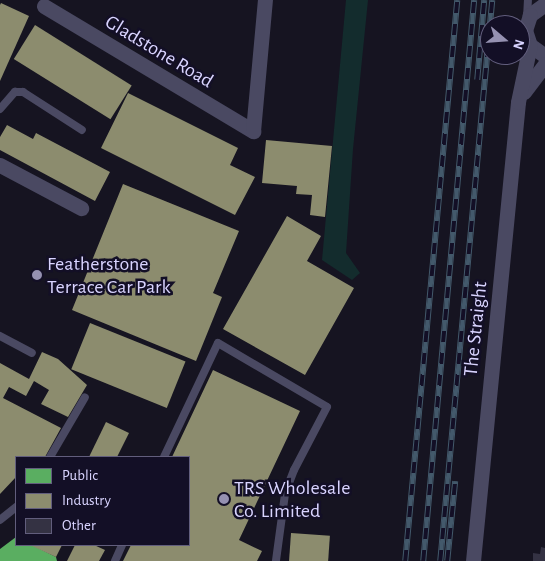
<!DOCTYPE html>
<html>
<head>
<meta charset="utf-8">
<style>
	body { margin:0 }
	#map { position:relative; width:545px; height:561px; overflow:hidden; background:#161421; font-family:"Alegreya Sans",sans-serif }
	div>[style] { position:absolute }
	.green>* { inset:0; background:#132c2d }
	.public>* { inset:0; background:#5aae61 }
	.industry>* { inset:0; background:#8c8c6e; transform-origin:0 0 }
	.building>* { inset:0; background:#343243 }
	.service>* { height:8px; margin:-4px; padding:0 4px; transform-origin:4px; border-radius:4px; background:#4a4962 }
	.minor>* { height:15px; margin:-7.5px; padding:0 7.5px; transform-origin:7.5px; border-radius:7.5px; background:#4a4962 }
	.rail>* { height:5.5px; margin-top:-2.75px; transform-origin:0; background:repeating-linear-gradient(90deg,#130f26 0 11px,#43596b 0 22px); box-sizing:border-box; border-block:1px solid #43596b }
	.dots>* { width:14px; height:14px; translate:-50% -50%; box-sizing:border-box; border:2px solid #130f26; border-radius:50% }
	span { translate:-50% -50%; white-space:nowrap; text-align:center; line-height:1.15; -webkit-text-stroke:5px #130f26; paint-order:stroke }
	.street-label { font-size:20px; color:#d9d4ff }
	.poi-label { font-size:20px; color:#d9d4ff }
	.left { translate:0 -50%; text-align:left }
	.legend { position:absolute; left:15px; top:456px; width:175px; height:90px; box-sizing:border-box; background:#130f26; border:1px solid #625e7d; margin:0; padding:6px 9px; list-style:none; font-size:15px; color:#d9d4ff }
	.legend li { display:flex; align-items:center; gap:10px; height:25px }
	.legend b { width:25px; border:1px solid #625e7d }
	.north { position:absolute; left:480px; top:15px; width:50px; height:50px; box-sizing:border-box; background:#130f26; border:1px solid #625e7d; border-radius:50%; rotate:108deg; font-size:14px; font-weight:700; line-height:20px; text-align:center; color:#d9d4ff }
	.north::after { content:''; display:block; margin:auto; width:18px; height:22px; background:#9591b1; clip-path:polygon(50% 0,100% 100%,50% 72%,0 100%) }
</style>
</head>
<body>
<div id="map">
	<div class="green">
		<div style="clip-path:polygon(346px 0,368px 0,353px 149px,346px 253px,360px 273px,352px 280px,322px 260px)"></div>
	</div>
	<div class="public">
		<div style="clip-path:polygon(16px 537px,16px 545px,32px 545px,56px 557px,57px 561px,0 561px,0 549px)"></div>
	</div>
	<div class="industry">
		<div style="clip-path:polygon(1px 3px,29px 16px,0 81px,0 5px)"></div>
		<div style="left:35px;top:25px;width:114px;height:40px;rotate:32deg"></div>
		<div style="clip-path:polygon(128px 93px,238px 148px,230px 165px,255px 177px,235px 215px,101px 148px)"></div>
		<div style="clip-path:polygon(7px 125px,33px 139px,36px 133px,110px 172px,95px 201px,0 150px,0 137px)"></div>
		<div style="clip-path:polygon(266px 140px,332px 146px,325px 217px,310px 215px,312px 195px,296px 194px,297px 186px,262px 183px)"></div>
		<div style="clip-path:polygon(123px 184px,239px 231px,213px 293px,222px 297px,196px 361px,72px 310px)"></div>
		<div style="clip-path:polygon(287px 216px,321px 236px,307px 261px,354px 288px,305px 375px,223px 329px)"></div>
		<div style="left:90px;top:323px;width:103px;height:50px;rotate:22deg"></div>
		<div style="clip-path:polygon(42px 352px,58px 359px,87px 385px,68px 417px,41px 404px,49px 390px,34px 381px,26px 396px,9px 387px,3px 398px,61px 428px,45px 457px,16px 457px,16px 477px,0 494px,0 363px,29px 379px)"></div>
		<div style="clip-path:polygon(213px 370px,300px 411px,239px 540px,262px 551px,257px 561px,123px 561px,131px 545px,189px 545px,189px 457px,172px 457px)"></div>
		<div style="clip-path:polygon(106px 422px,129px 433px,117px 457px,89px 457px)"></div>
		<div style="left:291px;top:533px;width:39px;height:28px;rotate:4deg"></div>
		<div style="clip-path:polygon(30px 545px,62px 545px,56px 557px)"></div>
		<div style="clip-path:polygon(75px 545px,94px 545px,105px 550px,99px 561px,67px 561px)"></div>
	</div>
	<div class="building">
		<div style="clip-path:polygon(541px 547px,545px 548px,545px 561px,533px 561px,533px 553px,540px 554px)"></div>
	</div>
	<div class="service">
		<div style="left:527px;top:18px;width:18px;rotate:-87deg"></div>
		<div style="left:0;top:109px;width:23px;rotate:-49deg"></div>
		<div style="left:15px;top:92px;width:8px"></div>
		<div style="left:23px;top:92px;width:70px;rotate:32.8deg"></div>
		<div style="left:0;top:336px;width:36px;rotate:28deg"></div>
		<div style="left:50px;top:457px;width:69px;rotate:-59.7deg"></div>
		<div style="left:164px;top:457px;width:126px;rotate:-64.7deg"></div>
		<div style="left:218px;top:343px;width:126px;rotate:30.4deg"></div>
		<div style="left:327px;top:407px;width:71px;rotate:117.6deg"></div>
		<div style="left:294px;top:470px;width:26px;rotate:111deg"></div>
		<div style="left:285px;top:494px;width:68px;rotate:97.7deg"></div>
		<div style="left:0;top:520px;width:21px;rotate:-39deg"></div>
		<div style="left:115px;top:561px;width:17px;rotate:-66deg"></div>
	</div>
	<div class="minor">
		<div style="left:545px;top:4px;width:19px;rotate:144deg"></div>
		<div style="left:530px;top:15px;width:16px;rotate:108deg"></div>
		<div style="left:525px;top:30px;width:16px;rotate:72deg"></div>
		<div style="left:530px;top:45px;width:19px;rotate:36deg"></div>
		<div style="left:44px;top:6px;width:244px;rotate:30.9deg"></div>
		<div style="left:253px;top:131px;width:132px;rotate:-84.8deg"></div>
		<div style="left:524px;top:92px;width:35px;rotate:-53deg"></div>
		<div style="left:0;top:165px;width:92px;rotate:28deg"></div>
		<div style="left:473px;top:561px;width:461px;rotate:-84.4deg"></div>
		<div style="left:518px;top:102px;width:58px;rotate:-78.1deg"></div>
	</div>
	<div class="rail">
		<div style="left:477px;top:80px;width:80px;rotate:-85deg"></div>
		<div style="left:405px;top:561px;width:563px;rotate:-84.7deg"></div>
		<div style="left:423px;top:561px;width:563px;rotate:-84.81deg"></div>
		<div style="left:440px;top:561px;width:563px;rotate:-84.7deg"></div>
		<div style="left:447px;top:561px;width:80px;rotate:-84.3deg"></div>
	</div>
	<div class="dots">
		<div style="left:37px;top:275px;background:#9591b1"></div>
		<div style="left:224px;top:499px;background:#9591b1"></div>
	</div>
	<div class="street-label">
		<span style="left:159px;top:52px;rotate:31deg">Gladstone Road</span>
		<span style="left:476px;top:329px;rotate:-84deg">The Straight</span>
	</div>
	<div class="poi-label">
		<span class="left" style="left:47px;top:276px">Featherstone<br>Terrace Car Park</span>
		<span class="left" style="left:234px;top:500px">TRS Wholesale<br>Co. Limited</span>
	</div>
	<ul class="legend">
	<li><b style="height:14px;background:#5aae61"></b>Public</li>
	<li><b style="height:14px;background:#8c8c6e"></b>Industry</li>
	<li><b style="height:14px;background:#343243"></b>Other</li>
	</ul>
	<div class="north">N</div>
</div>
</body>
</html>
